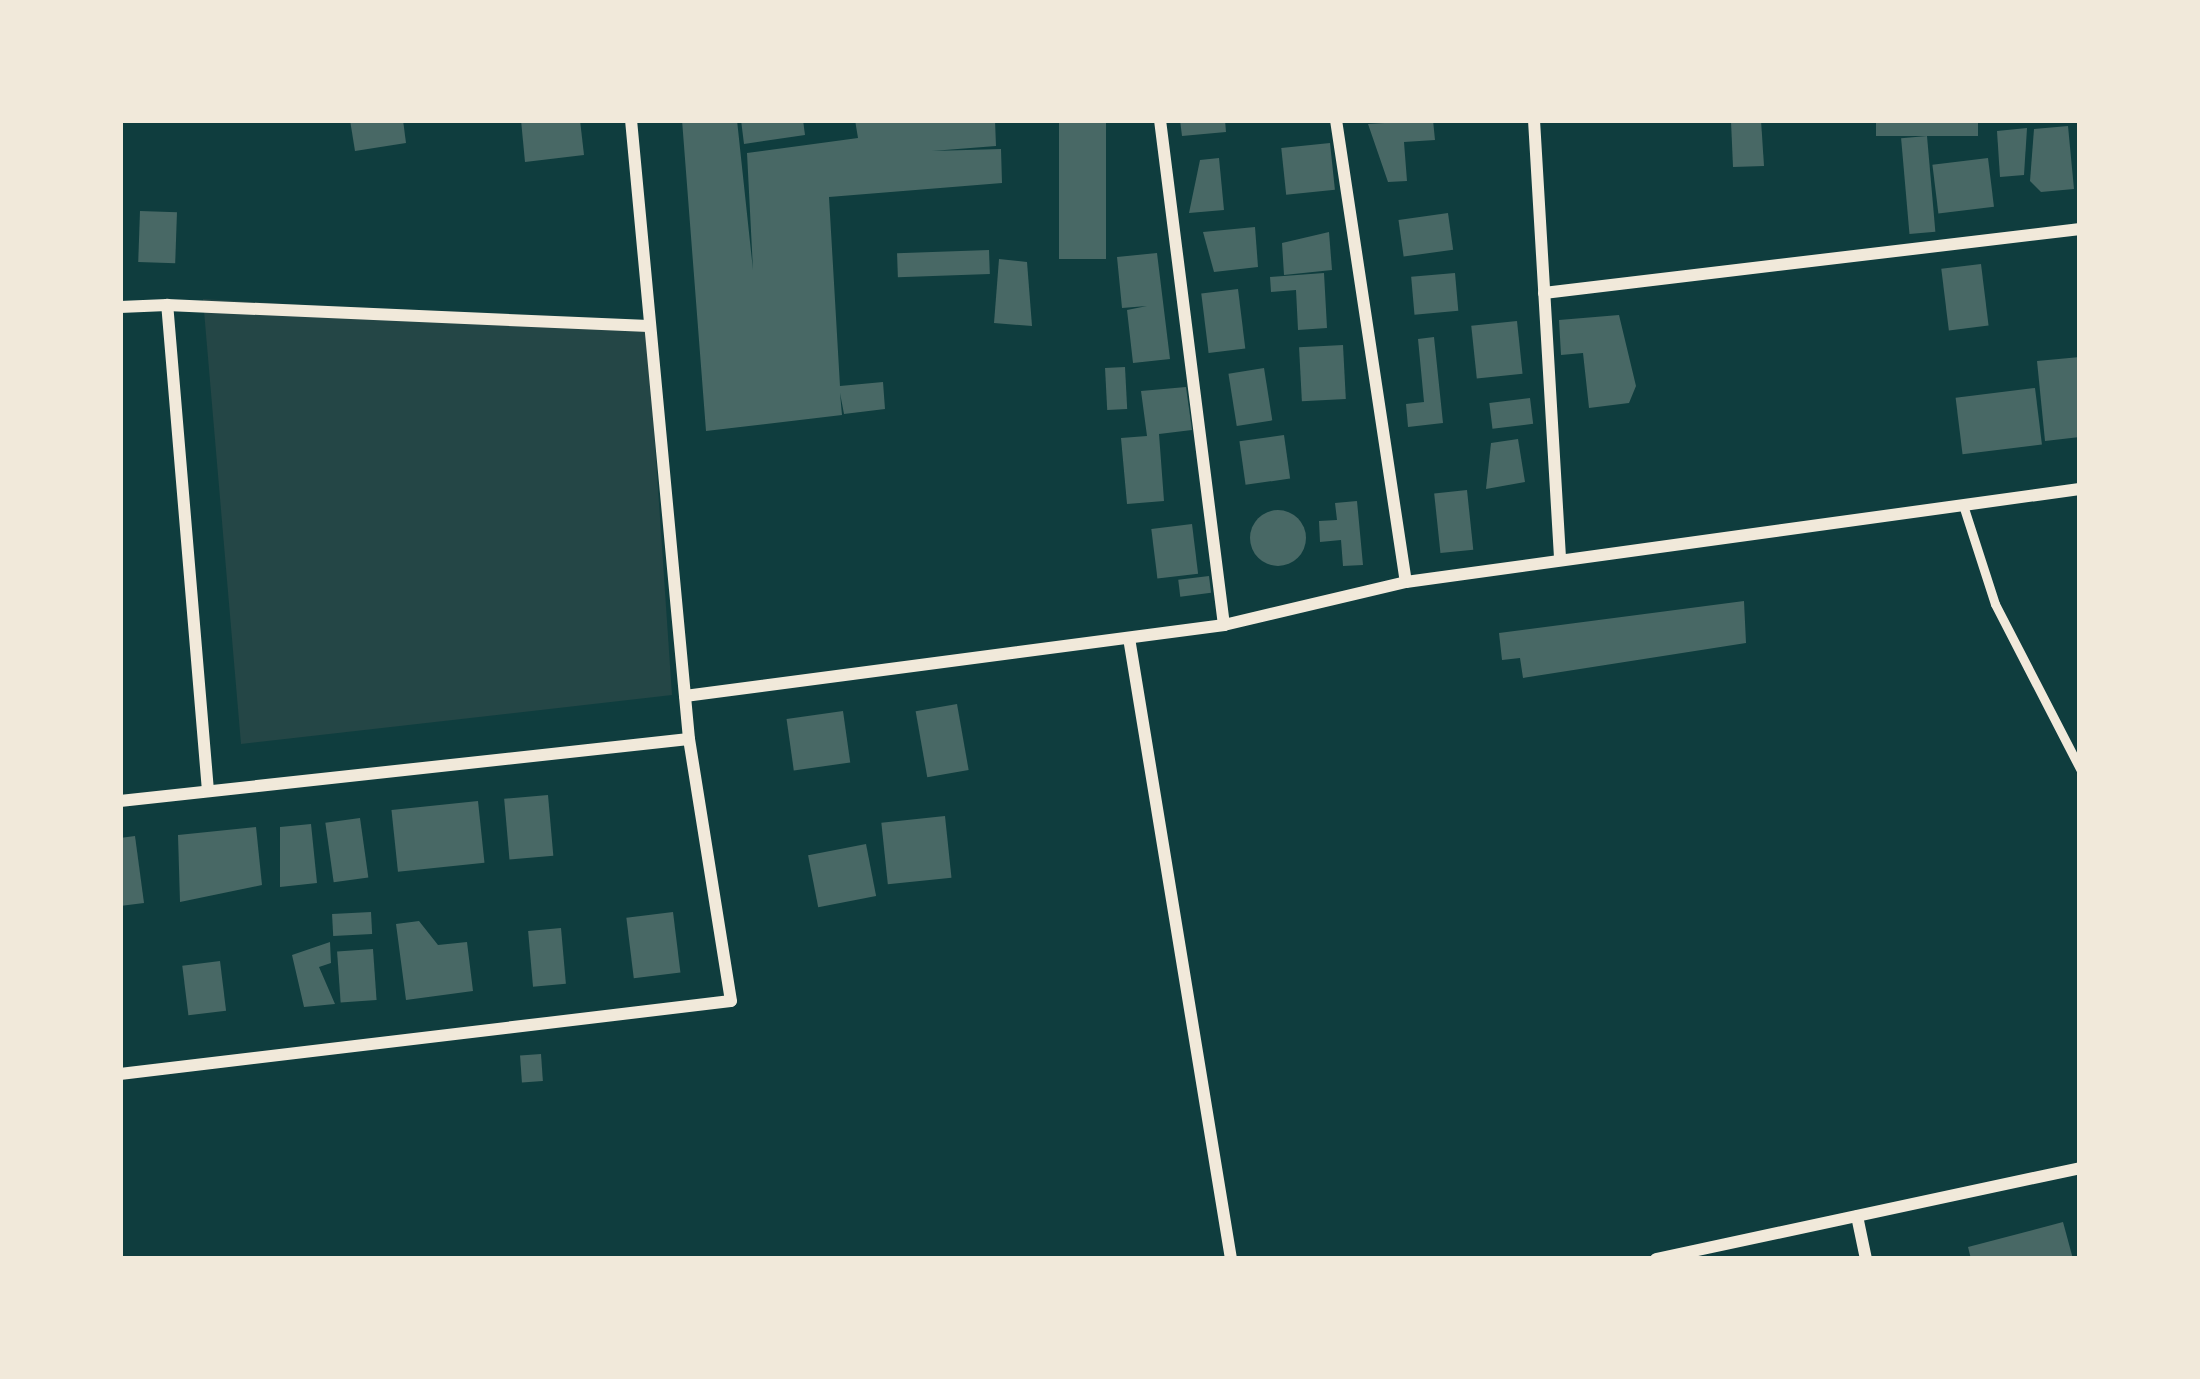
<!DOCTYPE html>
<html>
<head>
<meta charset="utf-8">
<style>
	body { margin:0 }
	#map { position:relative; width:2200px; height:1379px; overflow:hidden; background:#0f3d3e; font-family:"Archivo Narrow",sans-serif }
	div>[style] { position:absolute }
	.green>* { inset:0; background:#244646 }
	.building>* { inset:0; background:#486865; transform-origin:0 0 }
	.round { border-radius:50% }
	.service>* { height:9px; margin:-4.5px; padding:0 4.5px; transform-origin:4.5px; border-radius:4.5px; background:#f1e9da }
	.minor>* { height:12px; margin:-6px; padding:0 6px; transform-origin:6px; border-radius:6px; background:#f1e9da }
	span { translate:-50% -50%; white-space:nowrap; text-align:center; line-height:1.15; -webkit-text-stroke:10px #f1e9da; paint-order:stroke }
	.frame { position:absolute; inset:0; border:123px solid #f1e9da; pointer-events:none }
</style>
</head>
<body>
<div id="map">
	<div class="green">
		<div style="clip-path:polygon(203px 299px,647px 326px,672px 695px,241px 744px)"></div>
	</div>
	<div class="building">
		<div style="clip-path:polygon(350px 120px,403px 120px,406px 143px,355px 151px)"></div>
		<div style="clip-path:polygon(521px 120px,580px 120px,584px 155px,525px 162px)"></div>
		<div style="clip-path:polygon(682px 120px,737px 120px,753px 270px,747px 153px,858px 138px,855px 120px,995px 120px,996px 146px,932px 151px,1001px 149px,1002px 183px,829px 197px,840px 386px,883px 382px,885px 409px,844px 414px,840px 393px,842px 415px,706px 431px)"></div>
		<div style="clip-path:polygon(741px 120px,803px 120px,805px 135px,744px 144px)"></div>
		<div style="left:1059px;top:120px;width:47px;height:139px"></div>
		<div style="clip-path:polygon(1180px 120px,1225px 120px,1226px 132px,1182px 136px)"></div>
		<div style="clip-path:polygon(1433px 120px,1435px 140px,1404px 142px,1407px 181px,1388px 182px,1368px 124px)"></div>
		<div style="clip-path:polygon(1747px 120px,1761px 120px,1764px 166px,1733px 167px,1731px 121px)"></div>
		<div style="left:1876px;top:120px;width:102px;height:16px"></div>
		<div style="clip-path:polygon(2068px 126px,2074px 189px,2041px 192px,2030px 181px,2034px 129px)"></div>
		<div style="clip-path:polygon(2027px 128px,2024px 175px,2000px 177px,1997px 131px)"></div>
		<div style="left:1927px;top:136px;width:96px;height:26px;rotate:85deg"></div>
		<div style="left:1330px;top:143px;width:47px;height:49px;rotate:84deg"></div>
		<div style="clip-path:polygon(1219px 158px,1224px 210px,1189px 213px,1200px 160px)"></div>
		<div style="left:1988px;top:158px;width:49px;height:56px;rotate:83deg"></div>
		<div style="left:140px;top:211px;width:37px;height:51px;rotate:2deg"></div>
		<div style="left:1448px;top:213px;width:37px;height:50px;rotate:82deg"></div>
		<div style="clip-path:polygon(1255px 227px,1258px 267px,1214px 272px,1203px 232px)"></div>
		<div style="clip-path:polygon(1329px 232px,1332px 270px,1284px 275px,1282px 243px)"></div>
		<div style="left:989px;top:250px;width:24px;height:92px;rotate:88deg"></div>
		<div style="clip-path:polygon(1157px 253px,1170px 359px,1133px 363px,1127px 310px,1147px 306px,1122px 308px,1117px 257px)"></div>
		<div style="clip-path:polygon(999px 259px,1027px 262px,1032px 326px,994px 323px)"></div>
		<div style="left:1981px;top:264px;width:62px;height:40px;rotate:83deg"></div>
		<div style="clip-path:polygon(1324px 273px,1327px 328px,1298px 330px,1296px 290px,1271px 292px,1270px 277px)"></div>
		<div style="left:1455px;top:273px;width:38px;height:44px;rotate:85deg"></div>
		<div style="left:1238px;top:289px;width:60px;height:37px;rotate:83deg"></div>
		<div style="clip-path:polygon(1619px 315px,1636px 386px,1629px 403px,1589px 408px,1583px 353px,1561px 355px,1559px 320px)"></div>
		<div style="left:1517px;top:321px;width:53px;height:46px;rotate:84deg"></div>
		<div style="clip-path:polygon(1434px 337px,1443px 423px,1408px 427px,1406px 404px,1424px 402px,1418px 339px)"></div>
		<div style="left:1343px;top:345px;width:54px;height:44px;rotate:87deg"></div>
		<div style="clip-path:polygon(2080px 357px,2080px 437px,2045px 441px,2037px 361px)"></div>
		<div style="left:1125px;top:367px;width:42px;height:20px;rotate:87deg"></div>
		<div style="left:1264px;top:368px;width:53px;height:36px;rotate:81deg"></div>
		<div style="clip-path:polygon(1186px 387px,1192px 430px,1159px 434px,1164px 501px,1127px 504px,1121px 438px,1147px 436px,1141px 391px)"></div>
		<div style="left:2035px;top:388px;width:57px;height:80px;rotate:83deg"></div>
		<div style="left:1530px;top:398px;width:26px;height:41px;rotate:83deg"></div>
		<div style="left:1284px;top:435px;width:44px;height:45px;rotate:82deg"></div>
		<div style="clip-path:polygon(1518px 439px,1525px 482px,1486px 489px,1491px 443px)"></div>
		<div style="left:1467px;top:490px;width:60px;height:33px;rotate:84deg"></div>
		<div style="clip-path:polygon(1357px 501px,1363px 565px,1343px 566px,1341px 540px,1320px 542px,1319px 521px,1337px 520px,1335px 503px)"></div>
		<div class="round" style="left:1250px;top:510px;width:56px;height:56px"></div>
		<div style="left:1192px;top:524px;width:50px;height:41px;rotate:83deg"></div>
		<div style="left:1209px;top:576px;width:17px;height:31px;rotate:83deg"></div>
		<div style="clip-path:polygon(1744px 601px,1746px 643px,1523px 678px,1520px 658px,1502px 660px,1499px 633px)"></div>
		<div style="left:957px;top:704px;width:67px;height:42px;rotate:80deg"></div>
		<div style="left:843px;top:711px;width:52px;height:57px;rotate:82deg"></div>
		<div style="left:548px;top:795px;width:61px;height:44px;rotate:85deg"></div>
		<div style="left:478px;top:801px;width:62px;height:87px;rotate:84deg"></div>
		<div style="left:945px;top:816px;width:62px;height:64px;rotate:84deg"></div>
		<div style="left:360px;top:818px;width:60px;height:35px;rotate:82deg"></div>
		<div style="clip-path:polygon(311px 824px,317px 883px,280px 887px,280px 827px)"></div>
		<div style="clip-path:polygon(256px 827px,262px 885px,180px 902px,178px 835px)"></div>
		<div style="clip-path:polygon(135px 836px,144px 903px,120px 906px,120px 838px)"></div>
		<div style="left:866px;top:844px;width:53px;height:59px;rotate:79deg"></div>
		<div style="left:371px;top:912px;width:22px;height:39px;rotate:87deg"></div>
		<div style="left:673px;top:912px;width:61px;height:47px;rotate:83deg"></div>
		<div style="clip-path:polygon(419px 921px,438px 945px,467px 942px,473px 991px,406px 1000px,396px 924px)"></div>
		<div style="left:561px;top:928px;width:56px;height:33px;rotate:85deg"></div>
		<div style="clip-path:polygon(330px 942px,331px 963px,319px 967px,335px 1004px,304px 1007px,292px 955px)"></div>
		<div style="left:373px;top:949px;width:51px;height:36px;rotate:86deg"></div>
		<div style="left:220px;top:961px;width:50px;height:38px;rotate:83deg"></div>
		<div style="left:541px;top:1054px;width:27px;height:21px;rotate:86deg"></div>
		<div style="clip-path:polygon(2063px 1222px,2073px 1259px,1971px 1259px,1968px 1247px)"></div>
	</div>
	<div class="service">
		<div style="left:1963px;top:505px;width:104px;rotate:72.1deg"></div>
		<div style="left:1995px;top:604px;width:186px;rotate:62.7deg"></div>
	</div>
	<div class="minor">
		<div style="left:1160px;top:120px;width:509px;rotate:82.78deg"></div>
		<div style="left:1336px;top:120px;width:467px;rotate:81.4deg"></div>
		<div style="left:1534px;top:120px;width:440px;rotate:86.6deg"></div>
		<div style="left:1544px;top:293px;width:540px;rotate:-6.81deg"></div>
		<div style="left:120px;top:307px;width:47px;rotate:-2.4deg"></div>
		<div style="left:1129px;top:638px;width:629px;rotate:80.67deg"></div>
		<div style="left:685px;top:696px;width:544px;rotate:-7.5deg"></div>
		<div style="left:1224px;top:625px;width:187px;rotate:-13.3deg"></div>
		<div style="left:1406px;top:582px;width:680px;rotate:-7.86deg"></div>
		<div style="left:208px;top:791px;width:488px;rotate:-94.8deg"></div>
		<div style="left:167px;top:305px;width:482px;rotate:2.5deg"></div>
		<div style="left:120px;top:801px;width:572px;rotate:-6.22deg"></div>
		<div style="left:120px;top:1074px;width:615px;rotate:-6.81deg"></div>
		<div style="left:731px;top:1001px;width:265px;rotate:-99.1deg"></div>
		<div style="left:689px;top:739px;width:622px;rotate:-95.35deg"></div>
		<div style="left:1857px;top:1216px;width:44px;rotate:78.2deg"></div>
		<div style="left:1656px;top:1259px;width:434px;rotate:-12.1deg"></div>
	</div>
	<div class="frame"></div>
</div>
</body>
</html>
